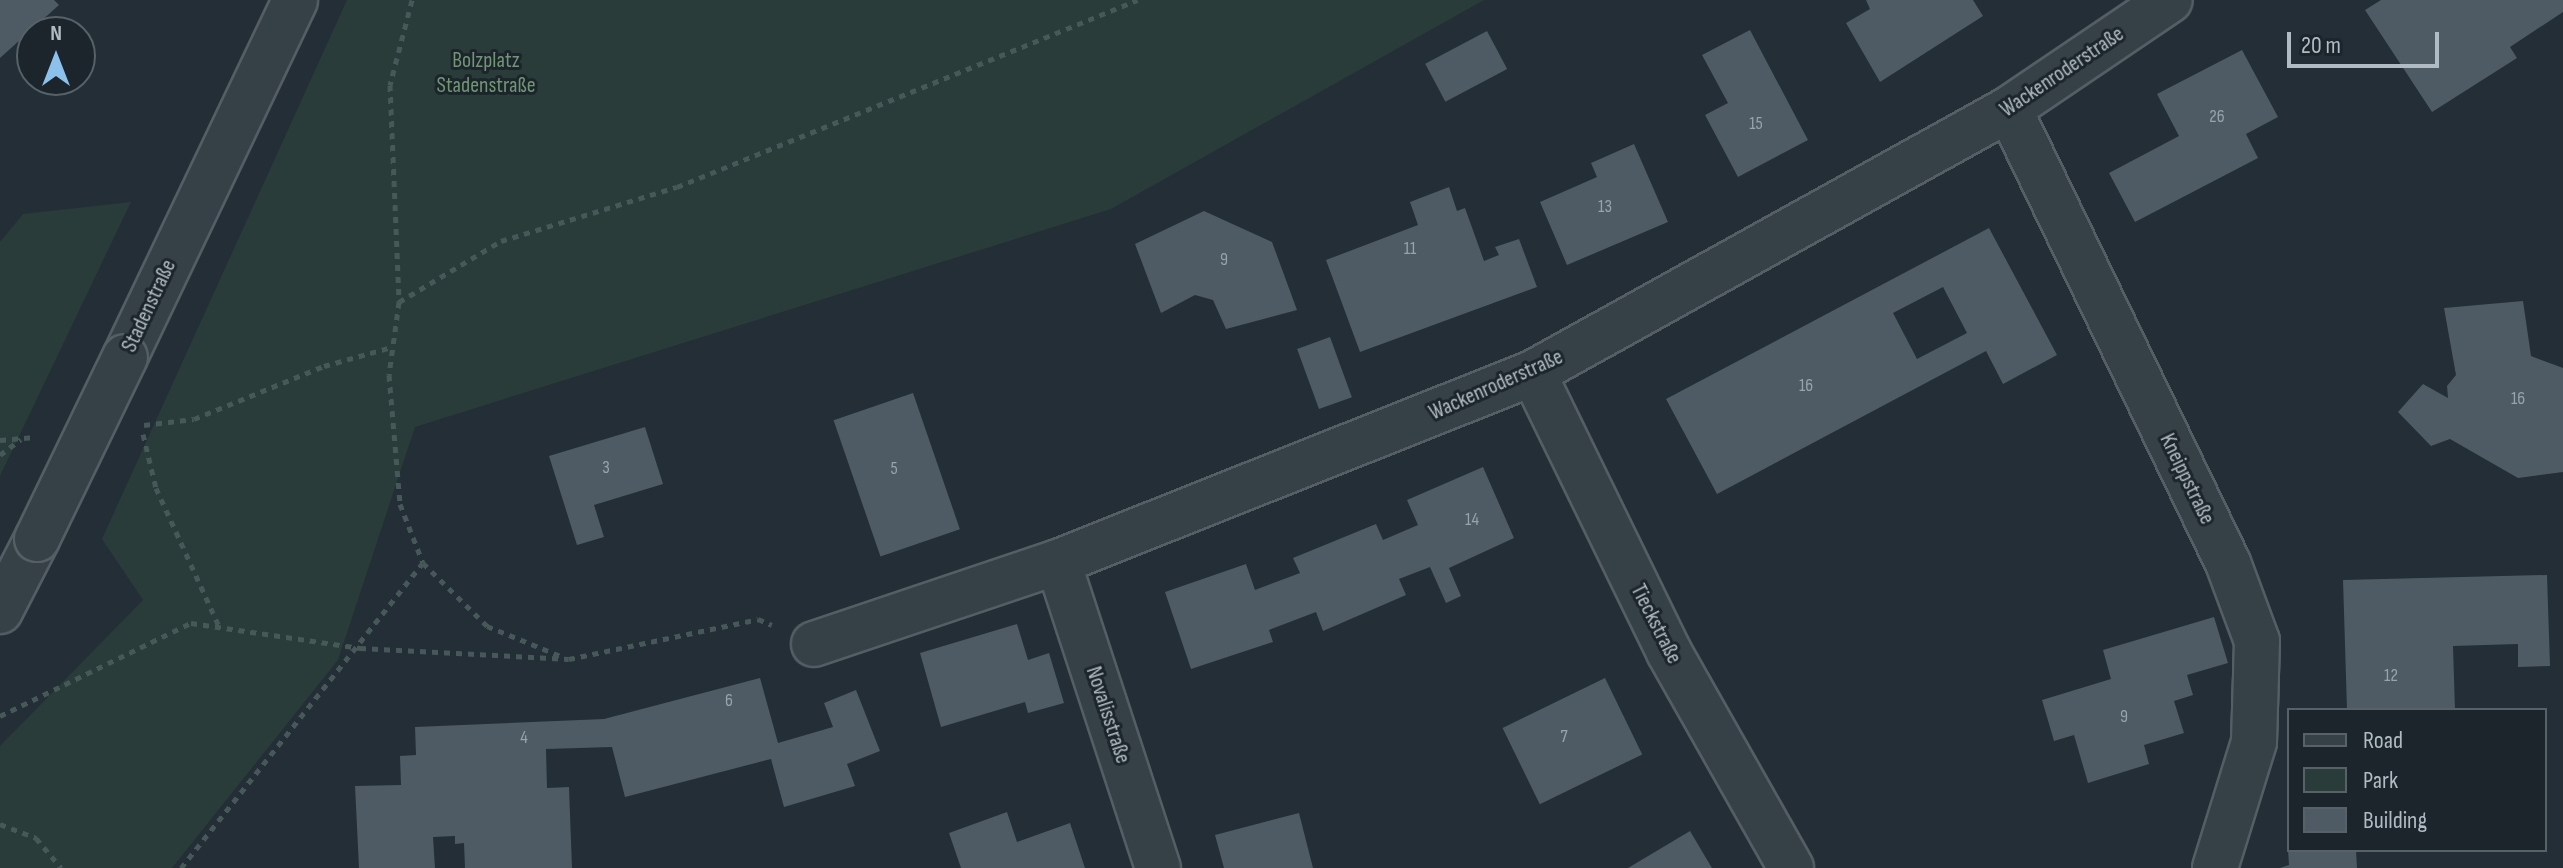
<!DOCTYPE html>
<html>
<head>
<meta charset="utf-8">
<style>
	body { margin:0 }
	#map { position:relative; width:2563px; height:868px; overflow:hidden; background:#232e36; font-family:"Sofia Sans Condensed",sans-serif }
	div>[style] { position:absolute }
	.green>* { inset:0; background:#293c39 }
	.building>* { inset:0; background:#4e5b64; transform-origin:0 0 }
	.path>* { height:5px; margin-top:-2.5px; transform-origin:0; background:repeating-linear-gradient(90deg,#465857 0 6px,transparent 0 12px) }
	.roads { filter:drop-shadow(2px 0 #545e64) drop-shadow(-2px 0 #545e64) drop-shadow(0 2px #545e64) drop-shadow(0 -2px #545e64) }
	.minor>* { height:44px; margin:-22px; padding:0 22px; transform-origin:22px; border-radius:22px; background:#364047 }
	.bridges { filter:drop-shadow(2px 0 #545e64) drop-shadow(-2px 0 #545e64) drop-shadow(0 2px #545e64) drop-shadow(0 -2px #545e64) }
	.minor-bridge>* { height:44px; margin:-22px; padding:0 22px; transform-origin:22px; border-radius:22px; background:#364047 }
	span { translate:-50% -50%; white-space:nowrap; text-align:center; line-height:1.15; -webkit-text-stroke:6px #1b252b; paint-order:stroke }
	.number-label { font-size:18px; color:#98a3ab }
	.number-label span { -webkit-text-stroke-width:0 }
	.park-label { font-size:22px; color:#729674 }
	.street-label { font-size:22px; color:#b1bbc3 }
	.legend { position:absolute; left:2287px; top:708px; width:260px; height:144px; box-sizing:border-box; background:#1b252b; border:2px solid #576168; margin:0; padding:10px 14px; list-style:none; font-size:24px; color:#b1bbc3 }
	.legend li { display:flex; align-items:center; gap:16px; height:40px }
	.legend b { width:40px; border:2px solid #576168 }
	.north { position:absolute; left:16px; top:16px; width:80px; height:80px; box-sizing:border-box; background:#1b252b; border:2px solid #576168; border-radius:50%; rotate:0deg; font-size:22px; font-weight:700; line-height:32px; text-align:center; color:#b1bbc3 }
	.north::after { content:''; display:block; margin:auto; width:28px; height:36px; background:#8cc1ec; clip-path:polygon(50% 0,100% 100%,50% 72%,0 100%) }
	.scale { position:absolute; left:2287px; top:32px; width:152px; height:36px; box-sizing:border-box; border:4px solid #b1bbc3; border-top:0; padding-left:10px; font-size:24px; line-height:28px; white-space:nowrap; color:#b1bbc3; -webkit-text-stroke:6px #1b252b; paint-order:stroke }
</style>
</head>
<body>
<div id="map">
	<div class="green">
		<div style="clip-path:polygon(347px 0,1484px 0,1111px 209px,415px 427px,338px 660px,172px 868px,0 868px,0 746px,143px 600px,102px 539px)"></div>
		<div style="clip-path:polygon(131px 202px,0 476px,0 242px,23px 214px)"></div>
	</div>
	<div class="building">
		<div style="clip-path:polygon(0 0,54px 0,59px 5px,0 58px)"></div>
		<div style="clip-path:polygon(1866px 0,1973px 0,1983px 16px,1880px 82px,1846px 23px,1870px 9px)"></div>
		<div style="clip-path:polygon(2381px 0,2563px 0,2563px 12px,2510px 47px,2517px 58px,2432px 112px,2365px 10px)"></div>
		<div style="clip-path:polygon(1750px 30px,1808px 140px,1738px 177px,1705px 115px,1728px 103px,1702px 55px)"></div>
		<div style="left:1487px;top:31px;width:43px;height:70px;rotate:62deg"></div>
		<div style="clip-path:polygon(2242px 50px,2278px 117px,2246px 134px,2258px 158px,2135px 222px,2109px 173px,2179px 136px,2157px 94px)"></div>
		<div style="clip-path:polygon(1634px 144px,1668px 222px,1567px 265px,1540px 202px,1597px 177px,1591px 163px)"></div>
		<div style="clip-path:polygon(1449px 187px,1457px 211px,1465px 208px,1484px 261px,1499px 255px,1495px 247px,1519px 239px,1537px 287px,1360px 352px,1326px 260px,1418px 225px,1410px 202px)"></div>
		<div style="clip-path:polygon(1204px 211px,1272px 242px,1297px 310px,1226px 329px,1213px 300px,1195px 295px,1161px 313px,1135px 244px)"></div>
		<div style="clip-path:polygon(evenodd,1989px 228px,2057px 355px,2003px 384px,1986px 351px,1717px 494px,1666px 399px,1989px 228px,1943px 287px,1967px 333px,1917px 359px,1893px 313px,1943px 287px)"></div>
		<div style="clip-path:polygon(2523px 301px,2531px 356px,2563px 368px,2563px 472px,2518px 478px,2450px 439px,2431px 446px,2398px 412px,2423px 384px,2448px 398px,2447px 386px,2456px 375px,2444px 308px)"></div>
		<div style="left:1330px;top:337px;width:64px;height:35px;rotate:70deg"></div>
		<div style="left:913px;top:393px;width:144px;height:84px;rotate:71deg"></div>
		<div style="clip-path:polygon(645px 427px,663px 484px,594px 505px,604px 537px,577px 545px,549px 456px)"></div>
		<div style="clip-path:polygon(1483px 467px,1514px 538px,1449px 568px,1461px 596px,1446px 603px,1430px 567px,1399px 579px,1406px 595px,1323px 631px,1316px 612px,1269px 630px,1273px 642px,1191px 669px,1165px 592px,1246px 564px,1255px 590px,1300px 573px,1293px 558px,1376px 524px,1383px 540px,1418px 525px,1407px 500px)"></div>
		<div style="clip-path:polygon(2547px 575px,2550px 666px,2518px 667px,2518px 644px,2453px 646px,2455px 710px,2347px 710px,2343px 580px)"></div>
		<div style="clip-path:polygon(2214px 617px,2228px 663px,2187px 675px,2193px 695px,2174px 701px,2184px 733px,2144px 745px,2149px 764px,2088px 783px,2074px 735px,2054px 741px,2042px 700px,2111px 679px,2103px 650px)"></div>
		<div style="clip-path:polygon(1017px 624px,1028px 660px,1049px 653px,1064px 703px,1028px 713px,1025px 702px,941px 727px,920px 653px)"></div>
		<div style="clip-path:polygon(760px 678px,778px 743px,833px 727px,824px 703px,856px 690px,880px 751px,847px 764px,855px 786px,784px 807px,771px 759px,625px 797px,612px 747px,546px 749px,547px 788px,569px 787px,572px 868px,465px 868px,464px 843px,455px 844px,455px 836px,433px 837px,435px 868px,359px 868px,355px 786px,401px 785px,400px 756px,416px 755px,415px 727px,604px 719px)"></div>
		<div style="left:1605px;top:678px;width:85px;height:114px;rotate:64deg"></div>
		<div style="clip-path:polygon(1007px 812px,1017px 842px,1070px 823px,1085px 868px,961px 868px,949px 833px)"></div>
		<div style="clip-path:polygon(1299px 813px,1313px 868px,1224px 868px,1215px 835px)"></div>
		<div style="clip-path:polygon(1690px 831px,1712px 868px,1628px 868px)"></div>
		<div style="clip-path:polygon(2288px 850px,2356px 850px,2357px 868px,2280px 868px,2289px 865px)"></div>
	</div>
	<div class="path">
		<div style="left:412px;top:0;width:88px;rotate:104.5deg"></div>
		<div style="left:390px;top:85px;width:217px;rotate:87.6deg"></div>
		<div style="left:399px;top:302px;width:74px;rotate:97.8deg"></div>
		<div style="left:389px;top:375px;width:129px;rotate:85.1deg"></div>
		<div style="left:400px;top:504px;width:63px;rotate:68.7deg"></div>
		<div style="left:423px;top:563px;width:90px;rotate:44.5deg"></div>
		<div style="left:487px;top:626px;width:82px;rotate:22.2deg"></div>
		<div style="left:399px;top:302px;width:119px;rotate:-30.9deg"></div>
		<div style="left:501px;top:241px;width:184px;rotate:-17.1deg"></div>
		<div style="left:677px;top:187px;width:497px;rotate:-22.1deg"></div>
		<div style="left:144px;top:425px;width:50px;rotate:-6.8deg"></div>
		<div style="left:194px;top:419px;width:140px;rotate:-22.2deg"></div>
		<div style="left:324px;top:366px;width:71px;rotate:-15.6deg"></div>
		<div style="left:143px;top:434px;width:56px;rotate:76.5deg"></div>
		<div style="left:156px;top:488px;width:152px;rotate:65.5deg"></div>
		<div style="left:0;top:440px;width:35px;rotate:-5deg"></div>
		<div style="left:0;top:455px;width:26px;rotate:-37deg"></div>
		<div style="left:0;top:716px;width:212px;rotate:-26deg"></div>
		<div style="left:191px;top:623px;width:171px;rotate:8.4deg"></div>
		<div style="left:360px;top:648px;width:209px;rotate:3deg"></div>
		<div style="left:569px;top:659px;width:193px;rotate:-11.9deg"></div>
		<div style="left:758px;top:619px;width:15px;rotate:23deg"></div>
		<div style="left:0;top:824px;width:39px;rotate:21deg"></div>
		<div style="left:36px;top:838px;width:39px;rotate:50deg"></div>
		<div style="left:181px;top:868px;width:389px;rotate:-51.6deg"></div>
	</div>
	<div class="roads">
		<div class="minor">
			<div style="left:2009px;top:109px;width:504px;rotate:64.25deg"></div>
			<div style="left:2228px;top:563px;width:83px;rotate:69.6deg"></div>
			<div style="left:2257px;top:641px;width:101px;rotate:91.7deg"></div>
			<div style="left:2254px;top:742px;width:132px;rotate:107.2deg"></div>
			<div style="left:125px;top:357px;width:395px;rotate:-64.5deg"></div>
			<div style="left:1533px;top:373px;width:310px;rotate:64deg"></div>
			<div style="left:1669px;top:652px;width:248px;rotate:60.5deg"></div>
			<div style="left:1058px;top:562px;width:322px;rotate:71.9deg"></div>
			<div style="left:0;top:611px;width:81px;rotate:-62.8deg"></div>
			<div style="left:814px;top:644px;width:257px;rotate:-18.6deg"></div>
			<div style="left:1058px;top:562px;width:511px;rotate:-21.7deg"></div>
			<div style="left:1533px;top:373px;width:544px;rotate:-29.01deg"></div>
			<div style="left:2009px;top:109px;width:194px;rotate:-34.1deg"></div>
		</div>
	</div>
	<div class="bridges">
		<div class="minor-bridge">
			<div style="left:37px;top:539px;width:202px;rotate:-64.2deg"></div>
		</div>
	</div>
	<div class="number-label">
		<span style="left:2217px;top:117px">26</span>
		<span style="left:1756px;top:124px">15</span>
		<span style="left:1605px;top:207px">13</span>
		<span style="left:1410px;top:249px">11</span>
		<span style="left:1224px;top:260px">9</span>
		<span style="left:1806px;top:386px">16</span>
		<span style="left:2518px;top:399px">16</span>
		<span style="left:606px;top:468px">3</span>
		<span style="left:894px;top:469px">5</span>
		<span style="left:1472px;top:520px">14</span>
		<span style="left:2391px;top:676px">12</span>
		<span style="left:729px;top:701px">6</span>
		<span style="left:2124px;top:717px">9</span>
		<span style="left:1564px;top:737px">7</span>
		<span style="left:524px;top:738px">4</span>
	</div>
	<div class="park-label">
		<span style="left:486px;top:73px">Bolzplatz<br>Stadenstraße</span>
	</div>
	<div class="street-label">
		<span style="left:2062px;top:72px;rotate:-34deg">Wackenroderstraße</span>
		<span style="left:149px;top:306px;rotate:-65deg">Stadenstraße</span>
		<span style="left:1496px;top:385px;rotate:-24deg">Wackenroderstraße</span>
		<span style="left:2187px;top:479px;rotate:64deg">Kneippstraße</span>
		<span style="left:1656px;top:624px;rotate:63deg">Tieckstraße</span>
		<span style="left:1108px;top:715px;rotate:72deg">Novalisstraße</span>
	</div>
	<ul class="legend">
	<li><b style="height:10px;background:#364047"></b>Road</li>
	<li><b style="height:22px;background:#293c39"></b>Park</li>
	<li><b style="height:22px;background:#4e5b64"></b>Building</li>
	</ul>
	<div class="north">N</div>
	<div class="scale">20 m</div>
</div>
</body>
</html>
